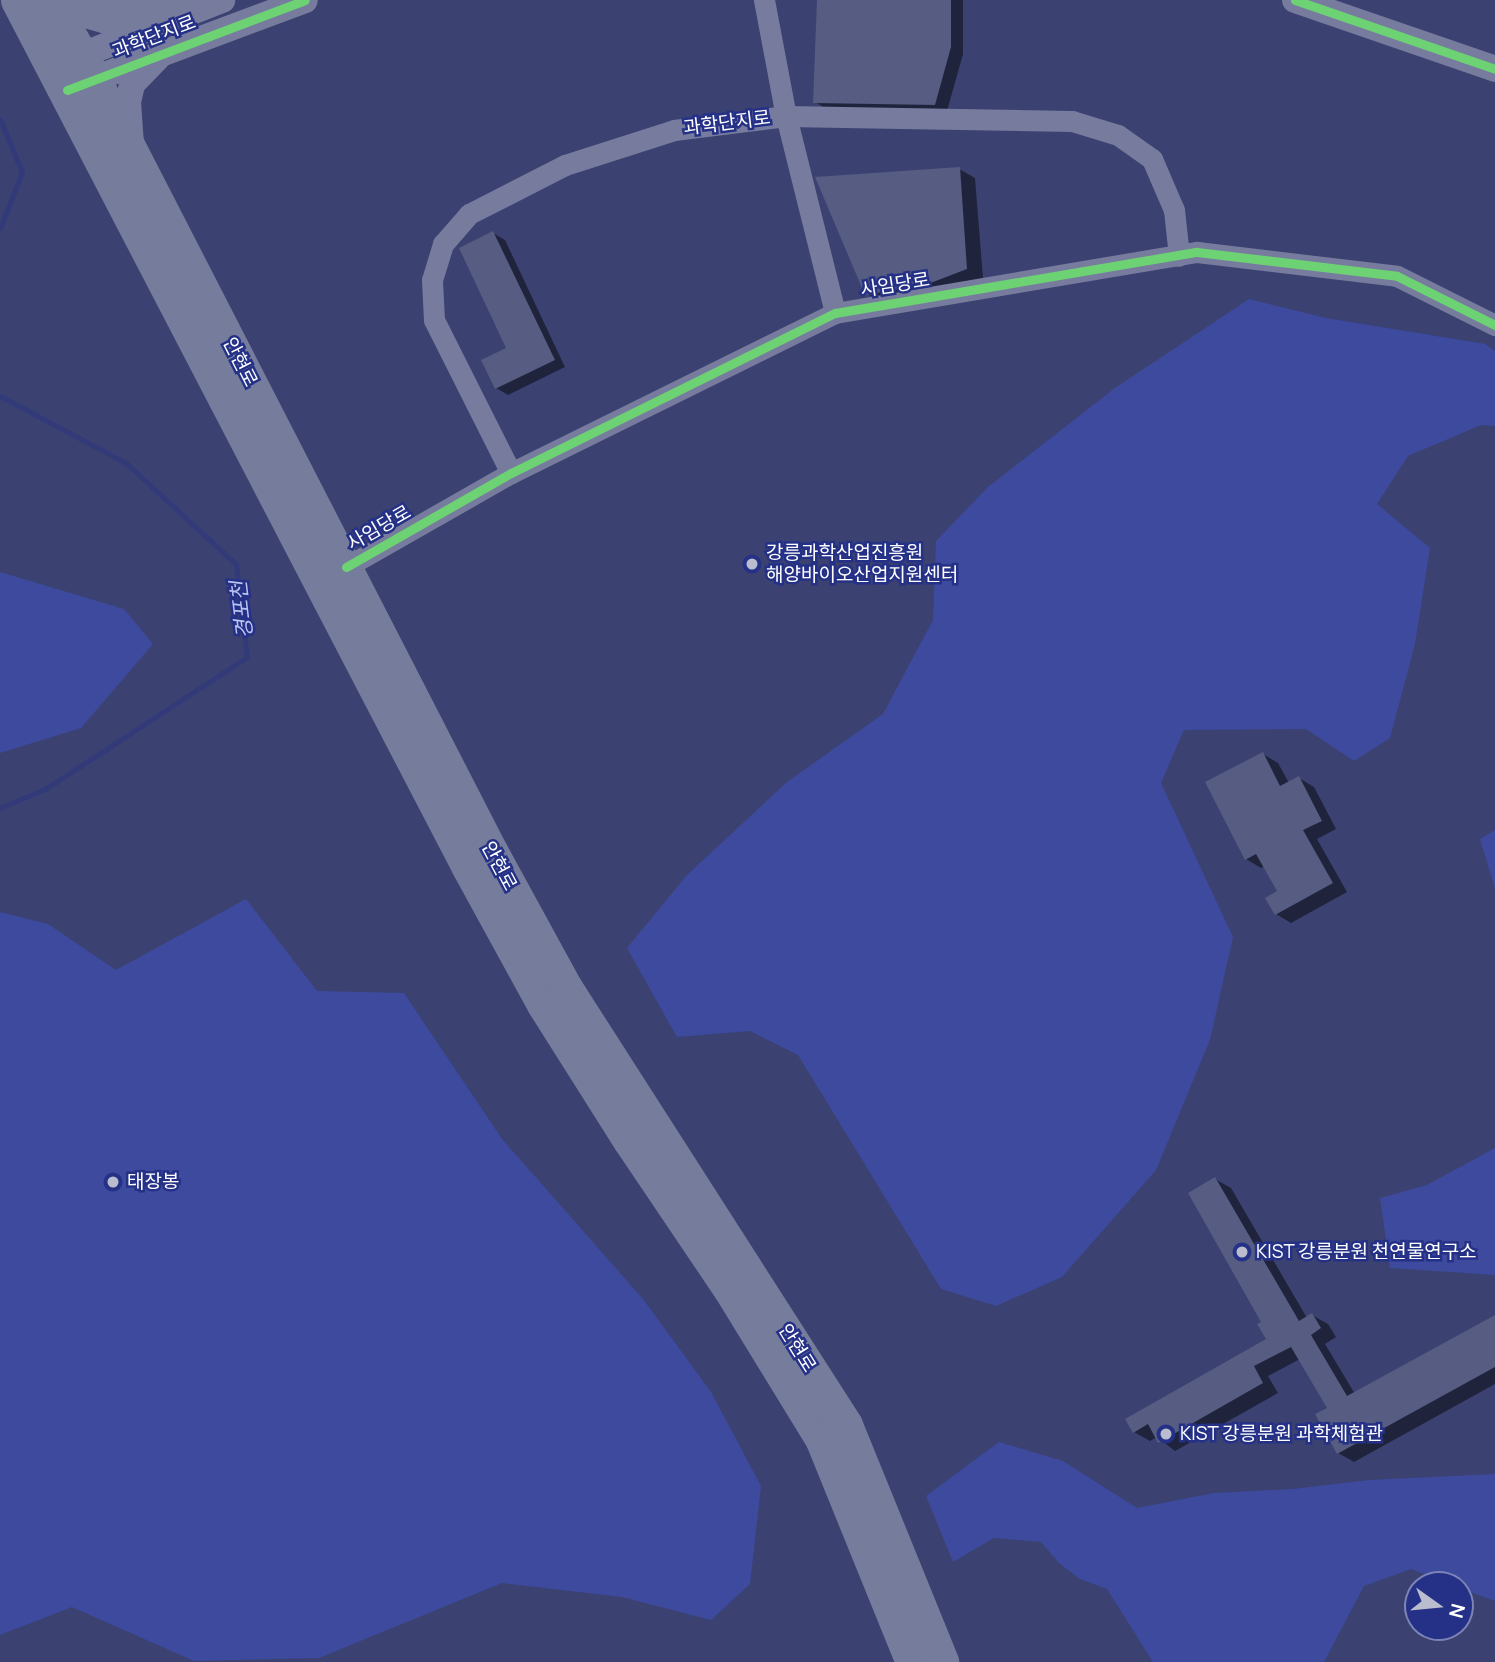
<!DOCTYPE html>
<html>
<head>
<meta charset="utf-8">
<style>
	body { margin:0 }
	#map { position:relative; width:1495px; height:1662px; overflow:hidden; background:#3b4271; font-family:Manrope,"Noto Sans KR",sans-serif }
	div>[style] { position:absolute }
	.green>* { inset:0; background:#3d4a9e }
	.shadow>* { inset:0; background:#0007 }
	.stream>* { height:5px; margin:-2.5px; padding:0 2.5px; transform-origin:2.5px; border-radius:2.5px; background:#323a79 }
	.building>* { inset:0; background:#565c82 }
	.minor>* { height:21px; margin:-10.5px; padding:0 10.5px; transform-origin:10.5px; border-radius:10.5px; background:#777c9e }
	.tertiary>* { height:26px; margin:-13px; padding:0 13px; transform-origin:13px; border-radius:13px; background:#777c9e }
	.trunk>* { height:35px; margin:-17.5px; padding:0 17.5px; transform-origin:17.5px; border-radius:17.5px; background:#767c9c }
	.cycleway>* { height:9px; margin:-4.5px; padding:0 4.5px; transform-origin:4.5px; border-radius:4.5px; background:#6cd273 }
	.dots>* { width:19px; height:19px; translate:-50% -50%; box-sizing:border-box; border:4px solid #253187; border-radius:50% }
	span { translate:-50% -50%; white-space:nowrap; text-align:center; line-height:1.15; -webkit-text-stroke:5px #253187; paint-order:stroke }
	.street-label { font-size:19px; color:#fff }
	.poi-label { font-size:19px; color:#fff }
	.left { translate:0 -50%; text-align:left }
	.water-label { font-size:21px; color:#bcc3f0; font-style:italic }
	.north { position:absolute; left:1404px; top:1571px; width:70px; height:70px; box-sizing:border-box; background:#253187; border:2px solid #7c83b7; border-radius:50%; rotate:105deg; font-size:19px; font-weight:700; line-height:28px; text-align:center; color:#fff }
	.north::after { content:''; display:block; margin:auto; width:24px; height:32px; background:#babdcd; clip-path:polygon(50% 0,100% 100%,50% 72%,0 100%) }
</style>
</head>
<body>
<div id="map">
	<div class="green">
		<div style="clip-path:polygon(1249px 299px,1326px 318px,1485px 344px,1495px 351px,1495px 426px,1481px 425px,1408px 456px,1377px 504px,1430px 548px,1415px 644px,1390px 738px,1354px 761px,1306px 729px,1184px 730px,1161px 783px,1233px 937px,1210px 1040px,1156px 1170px,1062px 1277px,996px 1306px,941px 1289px,798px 1055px,750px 1031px,677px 1037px,627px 948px,687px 875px,787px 782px,883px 714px,933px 620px,936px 541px,988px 487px,1115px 388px)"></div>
		<div style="clip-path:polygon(0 572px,124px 609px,153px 644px,81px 728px,0 753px)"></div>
		<div style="clip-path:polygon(1495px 830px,1495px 889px,1480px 839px)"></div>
		<div style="clip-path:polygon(246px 899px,317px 991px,404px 993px,502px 1139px,643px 1299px,711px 1392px,761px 1486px,750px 1584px,711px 1620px,622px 1597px,502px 1583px,319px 1658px,194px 1661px,72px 1607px,0 1635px,0 912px,48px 924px,116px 970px)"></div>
		<div style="clip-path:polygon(1495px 1148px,1495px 1275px,1390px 1268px,1380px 1198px,1427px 1185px)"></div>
		<div style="clip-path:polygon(999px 1442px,1063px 1461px,1137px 1508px,1214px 1493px,1293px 1489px,1369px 1480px,1495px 1474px,1495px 1601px,1460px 1588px,1460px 1585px,1452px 1585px,1411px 1569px,1364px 1586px,1324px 1662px,1153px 1662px,1107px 1589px,1080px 1579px,1059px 1563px,1041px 1542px,994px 1538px,953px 1562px,926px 1496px)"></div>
	</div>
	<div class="shadow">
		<div style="clip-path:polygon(818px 0,963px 0,963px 54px,947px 111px,827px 109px,815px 102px)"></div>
		<div style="clip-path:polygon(959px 169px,975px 178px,983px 278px,883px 303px,866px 293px)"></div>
		<div style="clip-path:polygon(493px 233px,505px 240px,565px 367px,508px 395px,496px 388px,509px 349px)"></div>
		<div style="clip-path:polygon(1263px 754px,1278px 763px,1289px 783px,1299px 778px,1314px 787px,1336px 829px,1317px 839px,1347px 892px,1291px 923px,1276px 914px,1279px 892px,1265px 866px,1261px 868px,1246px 859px)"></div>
		<div style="clip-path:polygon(1215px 1179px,1231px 1188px,1307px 1318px,1312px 1315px,1328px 1324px,1336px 1337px,1325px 1344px,1355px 1394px,1495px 1317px,1495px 1384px,1354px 1462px,1338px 1453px,1329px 1409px,1300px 1359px,1268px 1376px,1278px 1393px,1175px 1451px,1157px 1437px,1150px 1441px,1134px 1432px,1269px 1339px)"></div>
	</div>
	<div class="stream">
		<div style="left:0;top:119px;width:57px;rotate:67.5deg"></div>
		<div style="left:22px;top:172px;width:60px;rotate:111.4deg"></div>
		<div style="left:0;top:396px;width:143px;rotate:28deg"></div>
		<div style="left:126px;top:463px;width:149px;rotate:42.6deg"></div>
		<div style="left:236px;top:564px;width:94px;rotate:83.3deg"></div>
		<div style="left:247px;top:657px;width:241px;rotate:146.8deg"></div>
		<div style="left:45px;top:789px;width:49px;rotate:157.1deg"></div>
	</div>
	<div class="building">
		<div style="clip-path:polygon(817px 0,951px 0,951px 47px,935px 105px,813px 103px)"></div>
		<div style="clip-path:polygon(960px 167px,967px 269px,928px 284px,865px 295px,815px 177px)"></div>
		<div style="clip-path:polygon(493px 231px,555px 360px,495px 389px,481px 360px,506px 348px,459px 248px)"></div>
		<div style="clip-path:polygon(1263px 752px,1280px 786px,1299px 776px,1322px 821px,1303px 830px,1333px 883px,1275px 915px,1265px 898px,1277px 891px,1256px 854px,1245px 860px,1205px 782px)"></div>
		<div style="clip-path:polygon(1215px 1177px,1299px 1321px,1312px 1313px,1321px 1328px,1311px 1335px,1347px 1396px,1495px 1315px,1495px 1367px,1337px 1454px,1315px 1414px,1327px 1408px,1291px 1347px,1254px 1366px,1263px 1383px,1158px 1443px,1148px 1424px,1133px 1433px,1125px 1419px,1266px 1339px,1257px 1324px,1261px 1322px,1188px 1193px)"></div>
	</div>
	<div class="minor">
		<div style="left:764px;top:0;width:118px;rotate:79.3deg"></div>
		<div style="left:786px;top:116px;width:203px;rotate:76deg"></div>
		<div style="left:511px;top:473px;width:171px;rotate:-116.7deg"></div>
		<div style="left:434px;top:320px;width:40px;rotate:-92.9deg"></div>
		<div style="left:432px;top:280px;width:38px;rotate:-73deg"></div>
		<div style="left:443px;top:244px;width:40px;rotate:-49deg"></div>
		<div style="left:469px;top:214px;width:108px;rotate:-27deg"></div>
		<div style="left:565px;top:165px;width:114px;rotate:-17.8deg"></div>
		<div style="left:674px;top:130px;width:113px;rotate:-7.1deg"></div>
		<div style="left:786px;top:116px;width:286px;rotate:1deg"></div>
		<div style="left:1072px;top:121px;width:48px;rotate:16.9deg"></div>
		<div style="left:1118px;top:135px;width:42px;rotate:35.2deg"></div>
		<div style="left:1152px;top:159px;width:56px;rotate:66.7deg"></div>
		<div style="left:1174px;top:210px;width:46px;rotate:83.8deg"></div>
		<div style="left:346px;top:567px;width:190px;rotate:-29.7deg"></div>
		<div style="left:511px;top:473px;width:361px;rotate:-26.3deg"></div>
		<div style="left:835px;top:313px;width:367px;rotate:-9.6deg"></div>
		<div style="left:1197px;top:252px;width:201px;rotate:6.8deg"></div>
		<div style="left:1397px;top:276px;width:110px;rotate:26.6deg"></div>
	</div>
	<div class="tertiary">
		<div style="left:1295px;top:0;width:212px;rotate:19deg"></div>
		<div style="left:64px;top:62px;width:170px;rotate:-21.4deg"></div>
		<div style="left:78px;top:85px;width:242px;rotate:-20.5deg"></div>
		<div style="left:131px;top:145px;width:43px;rotate:-94deg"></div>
		<div style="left:128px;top:102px;width:18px;rotate:-77deg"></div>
		<div style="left:132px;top:84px;width:36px;rotate:-46deg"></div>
	</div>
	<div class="trunk">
		<div style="left:18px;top:0;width:977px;rotate:62.52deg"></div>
		<div style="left:469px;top:867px;width:156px;rotate:61.3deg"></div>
		<div style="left:544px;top:1004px;width:161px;rotate:57.7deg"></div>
		<div style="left:630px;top:1140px;width:179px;rotate:56deg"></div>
		<div style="left:730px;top:1288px;width:176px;rotate:58.5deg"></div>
		<div style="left:822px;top:1438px;width:242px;rotate:67.9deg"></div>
		<div style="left:49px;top:0;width:75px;rotate:60.4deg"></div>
		<div style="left:86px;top:65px;width:884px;rotate:62.8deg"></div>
		<div style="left:490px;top:851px;width:156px;rotate:61.3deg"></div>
		<div style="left:565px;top:988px;width:519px;rotate:57.35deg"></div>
		<div style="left:845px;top:1425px;width:256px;rotate:67.9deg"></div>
		<div style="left:77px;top:0;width:16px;rotate:43deg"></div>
		<div style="left:89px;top:11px;width:19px;rotate:16deg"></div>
		<div style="left:107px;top:16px;width:21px"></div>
		<div style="left:128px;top:16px;width:54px;rotate:-17.1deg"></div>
	</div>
	<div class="cycleway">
		<div style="left:1295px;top:0;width:212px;rotate:19deg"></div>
		<div style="left:67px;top:90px;width:254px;rotate:-20.7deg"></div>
		<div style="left:346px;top:567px;width:190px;rotate:-29.7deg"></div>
		<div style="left:511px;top:473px;width:361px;rotate:-26.3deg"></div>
		<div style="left:835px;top:313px;width:367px;rotate:-9.6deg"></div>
		<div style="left:1197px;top:252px;width:201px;rotate:6.8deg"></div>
		<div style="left:1397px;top:276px;width:110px;rotate:26.6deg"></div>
	</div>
	<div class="dots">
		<div style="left:752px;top:564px;background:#babdcd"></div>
		<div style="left:113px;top:1182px;background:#babdcd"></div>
		<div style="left:1242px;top:1252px;background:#babdcd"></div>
		<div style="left:1166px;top:1434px;background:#babdcd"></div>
	</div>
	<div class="street-label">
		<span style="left:154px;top:37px;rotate:-21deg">과학단지로</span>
		<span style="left:727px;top:123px;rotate:-7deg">과학단지로</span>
		<span style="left:895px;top:285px;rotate:-9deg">사임당로</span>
		<span style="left:240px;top:362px;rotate:63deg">안현로</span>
		<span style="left:379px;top:528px;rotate:-30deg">사임당로</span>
		<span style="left:499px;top:866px;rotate:62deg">안현로</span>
		<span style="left:797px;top:1348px;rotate:58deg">안현로</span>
	</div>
	<div class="poi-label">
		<span class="left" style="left:766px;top:564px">강릉과학산업진흥원<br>해양바이오산업지원센터</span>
		<span class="left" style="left:127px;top:1182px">태장봉</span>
		<span class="left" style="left:1256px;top:1252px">KIST 강릉분원 천연물연구소</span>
		<span class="left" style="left:1180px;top:1434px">KIST 강릉분원 과학체험관</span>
	</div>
	<div class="water-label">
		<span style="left:241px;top:610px;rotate:-97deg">경포천</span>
	</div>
	<div class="north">N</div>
</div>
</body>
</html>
